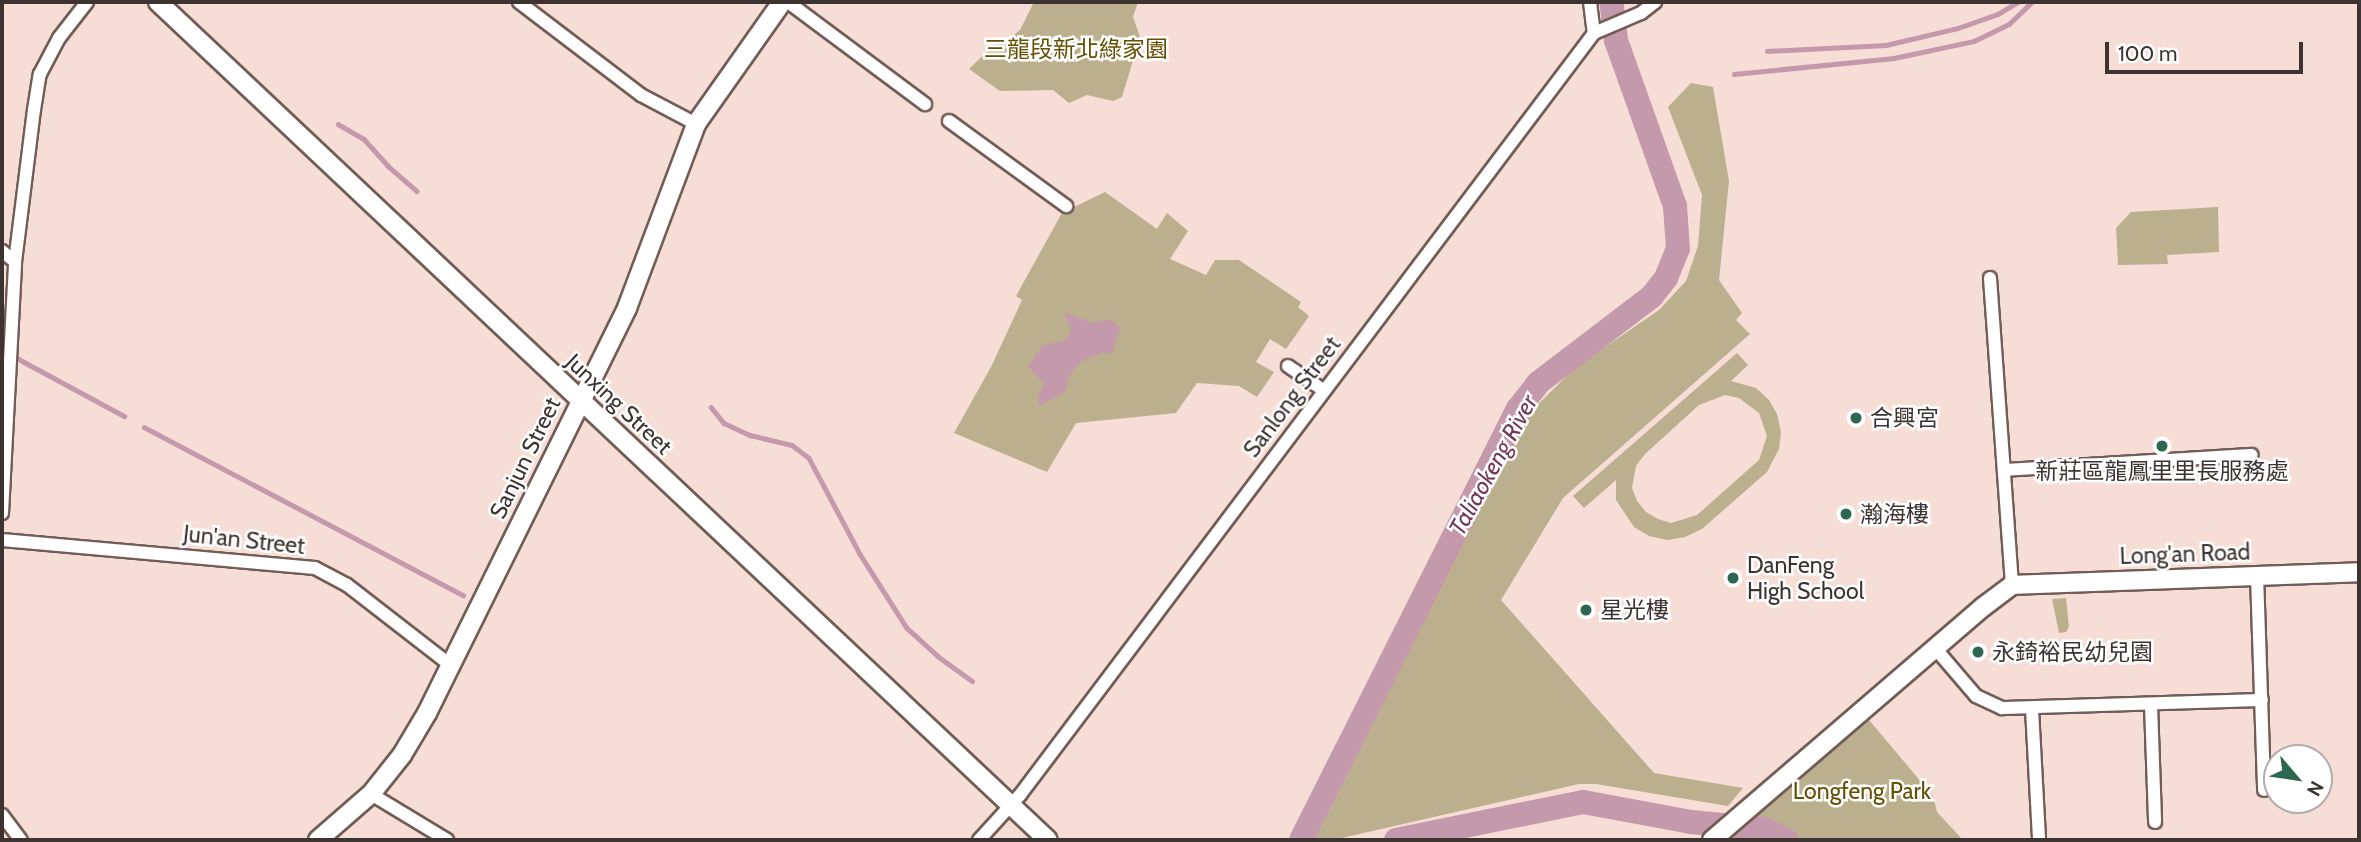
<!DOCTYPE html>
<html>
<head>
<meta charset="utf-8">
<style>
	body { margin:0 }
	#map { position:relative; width:2361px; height:842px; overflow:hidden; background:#f6ddd5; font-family:Cabin,"Noto Sans TC",sans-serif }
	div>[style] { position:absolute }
	.green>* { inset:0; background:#bcaf8d }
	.water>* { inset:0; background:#c499ac }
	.stream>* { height:4.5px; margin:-2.25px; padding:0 2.25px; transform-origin:2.25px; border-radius:2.25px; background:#c499ac }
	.river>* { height:24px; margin:-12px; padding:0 12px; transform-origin:12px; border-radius:12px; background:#c499ac }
	.roads { filter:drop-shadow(2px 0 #725d56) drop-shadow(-2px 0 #725d56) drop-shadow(0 2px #725d56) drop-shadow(0 -2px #725d56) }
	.street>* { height:12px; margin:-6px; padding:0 6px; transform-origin:6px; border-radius:6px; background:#fff }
	.secondary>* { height:18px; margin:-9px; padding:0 9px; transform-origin:9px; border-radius:9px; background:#fff }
	.dots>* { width:19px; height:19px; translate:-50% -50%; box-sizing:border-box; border:4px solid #fff; border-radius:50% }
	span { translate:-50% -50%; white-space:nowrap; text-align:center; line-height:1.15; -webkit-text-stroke:5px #fff; paint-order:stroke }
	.park-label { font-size:23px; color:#654f02 }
	.street-label { font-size:23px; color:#3d3330 }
	.poi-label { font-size:23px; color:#3d3330 }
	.left { translate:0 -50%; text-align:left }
	.water-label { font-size:24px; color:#733a57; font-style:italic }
	.frame { position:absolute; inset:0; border:4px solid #3d3330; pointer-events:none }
	.north { position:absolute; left:2263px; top:744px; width:70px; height:70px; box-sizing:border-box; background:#fff; border:2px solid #b1adac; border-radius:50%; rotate:119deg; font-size:19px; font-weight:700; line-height:28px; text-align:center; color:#3d3330 }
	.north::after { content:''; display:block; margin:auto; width:24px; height:32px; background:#2d674f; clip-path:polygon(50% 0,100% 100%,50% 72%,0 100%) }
	.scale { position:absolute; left:2105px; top:42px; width:198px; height:32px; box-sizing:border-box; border:4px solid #3d3330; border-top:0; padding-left:9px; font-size:21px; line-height:24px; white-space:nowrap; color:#3d3330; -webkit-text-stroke:5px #fff; paint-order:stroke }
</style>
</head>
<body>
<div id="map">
	<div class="green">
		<div style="clip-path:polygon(1034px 2px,1138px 2px,1133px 17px,1140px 37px,1122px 97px,1113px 101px,1087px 95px,1069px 103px,1053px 90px,1000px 91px,969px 69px,998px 41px,1004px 43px,1020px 30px)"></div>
		<div style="clip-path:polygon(1691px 83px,1713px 87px,1729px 181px,1719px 280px,1742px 313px,1736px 320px,1750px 334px,1563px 498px,1501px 600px,1654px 773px,1743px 788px,1728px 806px,1596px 784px,1579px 784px,1333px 840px,1314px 840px,1315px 828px,1517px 425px,1576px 367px,1659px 310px,1686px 281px,1698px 246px,1702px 195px,1668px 107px)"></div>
		<div style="clip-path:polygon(1105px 192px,1157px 229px,1167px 213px,1188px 231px,1170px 259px,1206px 275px,1215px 260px,1239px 260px,1301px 302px,1298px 307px,1309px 316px,1286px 349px,1270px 339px,1256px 362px,1274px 372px,1257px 397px,1239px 386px,1197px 383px,1176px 413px,1076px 423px,1047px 472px,954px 433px,991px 367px,1022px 300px,1016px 296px,1062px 213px)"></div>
		<div style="clip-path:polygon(2218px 207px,2219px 252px,2167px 255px,2168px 264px,2118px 265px,2116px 228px,2131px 212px)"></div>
		<div style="clip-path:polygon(evenodd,1737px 353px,1748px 365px,1731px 381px,1756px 388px,1769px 400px,1777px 414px,1781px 432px,1779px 449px,1767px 472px,1702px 529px,1685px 537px,1667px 540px,1649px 536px,1634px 527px,1616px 500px,1616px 480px,1584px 508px,1573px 496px,1737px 353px,1725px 395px,1739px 398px,1759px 413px,1767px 436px,1759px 460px,1697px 515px,1671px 523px,1658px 519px,1646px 512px,1637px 501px,1632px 488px,1636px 466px,1645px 454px,1699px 405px,1725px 395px)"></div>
		<div style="clip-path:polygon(2066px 598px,2069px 627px,2066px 632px,2059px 633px,2052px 599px)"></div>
		<div style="clip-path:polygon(1869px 720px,1933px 796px,1937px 812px,1963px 840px,1799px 840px,1778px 826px,1753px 818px)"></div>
	</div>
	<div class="water">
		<div style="clip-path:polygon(1064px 312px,1092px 323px,1110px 319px,1120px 328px,1112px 354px,1103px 352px,1080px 362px,1070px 375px,1065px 392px,1039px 406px,1038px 397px,1044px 384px,1028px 367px,1042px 346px,1066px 340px,1071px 330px)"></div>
	</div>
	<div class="stream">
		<div style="left:1767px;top:51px;width:119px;rotate:-2.9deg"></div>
		<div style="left:1886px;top:45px;width:74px;rotate:-13.3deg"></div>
		<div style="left:1958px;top:28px;width:42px;rotate:-19.3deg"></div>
		<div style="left:1998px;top:14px;width:23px;rotate:-31deg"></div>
		<div style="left:1734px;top:74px;width:161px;rotate:-5.7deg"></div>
		<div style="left:1894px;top:58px;width:82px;rotate:-12deg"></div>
		<div style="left:1974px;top:41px;width:39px;rotate:-26deg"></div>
		<div style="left:2009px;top:24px;width:32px;rotate:-44deg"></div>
		<div style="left:338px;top:124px;width:30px;rotate:30deg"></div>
		<div style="left:364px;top:139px;width:36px;rotate:48deg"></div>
		<div style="left:388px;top:166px;width:38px;rotate:41deg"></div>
		<div style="left:2px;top:350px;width:139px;rotate:28.4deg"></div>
		<div style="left:711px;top:407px;width:21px;rotate:51deg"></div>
		<div style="left:724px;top:423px;width:29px;rotate:25deg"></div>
		<div style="left:750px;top:435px;width:43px;rotate:13.4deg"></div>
		<div style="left:792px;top:445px;width:21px;rotate:37deg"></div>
		<div style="left:809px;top:458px;width:109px;rotate:62deg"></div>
		<div style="left:860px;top:554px;width:88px;rotate:57.6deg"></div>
		<div style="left:907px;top:628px;width:43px;rotate:42.2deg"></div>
		<div style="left:939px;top:657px;width:41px;rotate:36deg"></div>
		<div style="left:144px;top:427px;width:361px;rotate:27.8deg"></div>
	</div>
	<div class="river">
		<div style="left:1301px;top:840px;width:483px;rotate:-63.3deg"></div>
		<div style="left:1518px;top:409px;width:33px;rotate:-52deg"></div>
		<div style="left:1538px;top:383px;width:143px;rotate:-37.3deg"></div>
		<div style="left:1652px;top:296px;width:23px;rotate:-52deg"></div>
		<div style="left:1666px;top:278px;width:31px;rotate:-68deg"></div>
		<div style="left:1678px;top:249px;width:43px;rotate:-94deg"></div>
		<div style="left:1675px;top:206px;width:176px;rotate:-109.6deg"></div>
		<div style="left:1616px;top:40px;width:38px;rotate:-97deg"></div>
		<div style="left:1396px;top:840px;width:191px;rotate:-11.5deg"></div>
		<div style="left:1583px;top:802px;width:110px;rotate:10.5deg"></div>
		<div style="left:1691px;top:822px;width:73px;rotate:5.5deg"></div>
		<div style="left:1764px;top:829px;width:25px;rotate:26deg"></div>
	</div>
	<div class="roads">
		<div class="street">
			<div style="left:519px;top:2px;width:153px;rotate:37.3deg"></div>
			<div style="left:641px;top:95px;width:62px;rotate:27.8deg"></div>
			<div style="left:788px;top:2px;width:171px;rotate:36.7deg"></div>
			<div style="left:1590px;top:2px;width:31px;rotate:83deg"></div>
			<div style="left:949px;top:121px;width:145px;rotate:36deg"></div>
			<div style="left:2px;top:251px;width:17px;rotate:40deg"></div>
			<div style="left:1990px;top:278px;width:308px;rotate:85.9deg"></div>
			<div style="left:1288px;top:366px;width:42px;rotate:34.4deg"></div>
			<div style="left:2004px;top:470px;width:248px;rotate:-3.5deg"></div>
			<div style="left:2px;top:513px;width:251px;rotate:-87deg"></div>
			<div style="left:15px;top:262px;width:153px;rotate:-82.9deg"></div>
			<div style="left:34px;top:110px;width:36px;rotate:-81deg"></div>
			<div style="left:40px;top:74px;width:41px;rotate:-62.2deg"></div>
			<div style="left:59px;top:38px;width:46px;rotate:-52.1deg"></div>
			<div style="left:2px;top:540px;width:314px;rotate:5.1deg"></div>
			<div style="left:315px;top:568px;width:36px;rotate:28deg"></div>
			<div style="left:347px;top:585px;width:130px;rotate:37.8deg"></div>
			<div style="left:2257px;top:575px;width:215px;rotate:88.1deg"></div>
			<div style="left:1935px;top:648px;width:63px;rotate:49.5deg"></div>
			<div style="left:1976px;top:696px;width:29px;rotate:25deg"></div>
			<div style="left:2002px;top:708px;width:260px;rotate:-1.8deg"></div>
			<div style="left:2151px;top:705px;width:117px;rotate:88deg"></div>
			<div style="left:2032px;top:709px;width:131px;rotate:86.9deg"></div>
			<div style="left:371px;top:794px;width:89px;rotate:31.2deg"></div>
			<div style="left:2px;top:815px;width:31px;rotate:53deg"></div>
			<div style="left:979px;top:840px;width:61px;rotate:-47.7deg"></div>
			<div style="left:1020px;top:795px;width:954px;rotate:-53.01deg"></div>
			<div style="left:1594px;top:33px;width:51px;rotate:-23.1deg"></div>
			<div style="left:1641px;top:13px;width:18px;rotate:-38deg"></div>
		</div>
		<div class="secondary">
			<div style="left:158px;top:2px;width:1222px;rotate:43.28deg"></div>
			<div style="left:318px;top:840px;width:70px;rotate:-41deg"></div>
			<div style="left:371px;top:794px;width:50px;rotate:-51.5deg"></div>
			<div style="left:402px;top:755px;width:49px;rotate:-59.2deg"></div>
			<div style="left:427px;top:713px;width:452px;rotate:-63.7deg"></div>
			<div style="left:627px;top:308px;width:197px;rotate:-69.4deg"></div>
			<div style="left:696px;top:124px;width:149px;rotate:-54.8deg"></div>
			<div style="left:1712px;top:840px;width:357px;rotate:-40.7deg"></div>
			<div style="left:1983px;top:607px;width:36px;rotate:-37deg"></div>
			<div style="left:2012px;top:585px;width:347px;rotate:-2.1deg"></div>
		</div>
	</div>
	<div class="dots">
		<div style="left:1856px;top:418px;background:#2d674f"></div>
		<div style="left:2162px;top:446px;background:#2d674f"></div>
		<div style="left:1846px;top:514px;background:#2d674f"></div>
		<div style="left:1733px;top:578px;background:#2d674f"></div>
		<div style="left:1586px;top:610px;background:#2d674f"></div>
		<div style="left:1978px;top:652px;background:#2d674f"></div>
	</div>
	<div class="park-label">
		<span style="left:1076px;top:49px">三龍段新北綠家園</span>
		<span style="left:1862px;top:791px">Longfeng Park</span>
	</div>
	<div class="street-label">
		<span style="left:1292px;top:397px;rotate:-53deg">Sanlong Street</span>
		<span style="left:619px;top:404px;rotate:43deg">Junxing Street</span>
		<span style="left:525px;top:458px;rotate:-64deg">Sanjun Street</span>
		<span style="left:244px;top:540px;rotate:6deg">Jun'an Street</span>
		<span style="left:2185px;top:554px;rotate:-2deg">Long'an Road</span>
	</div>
	<div class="poi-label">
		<span class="left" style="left:1870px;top:418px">合興宮</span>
		<span style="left:2162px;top:471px">新莊區龍鳳里里長服務處</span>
		<span class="left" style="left:1860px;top:514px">瀚海樓</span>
		<span class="left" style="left:1747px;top:578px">DanFeng<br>High School</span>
		<span class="left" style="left:1600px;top:610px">星光樓</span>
		<span class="left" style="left:1992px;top:652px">永錡裕民幼兒園</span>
	</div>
	<div class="water-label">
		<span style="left:1493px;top:465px;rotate:-61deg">Taliaokeng River</span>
	</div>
	<div class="frame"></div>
	<div class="north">N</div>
	<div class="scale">100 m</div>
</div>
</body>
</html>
